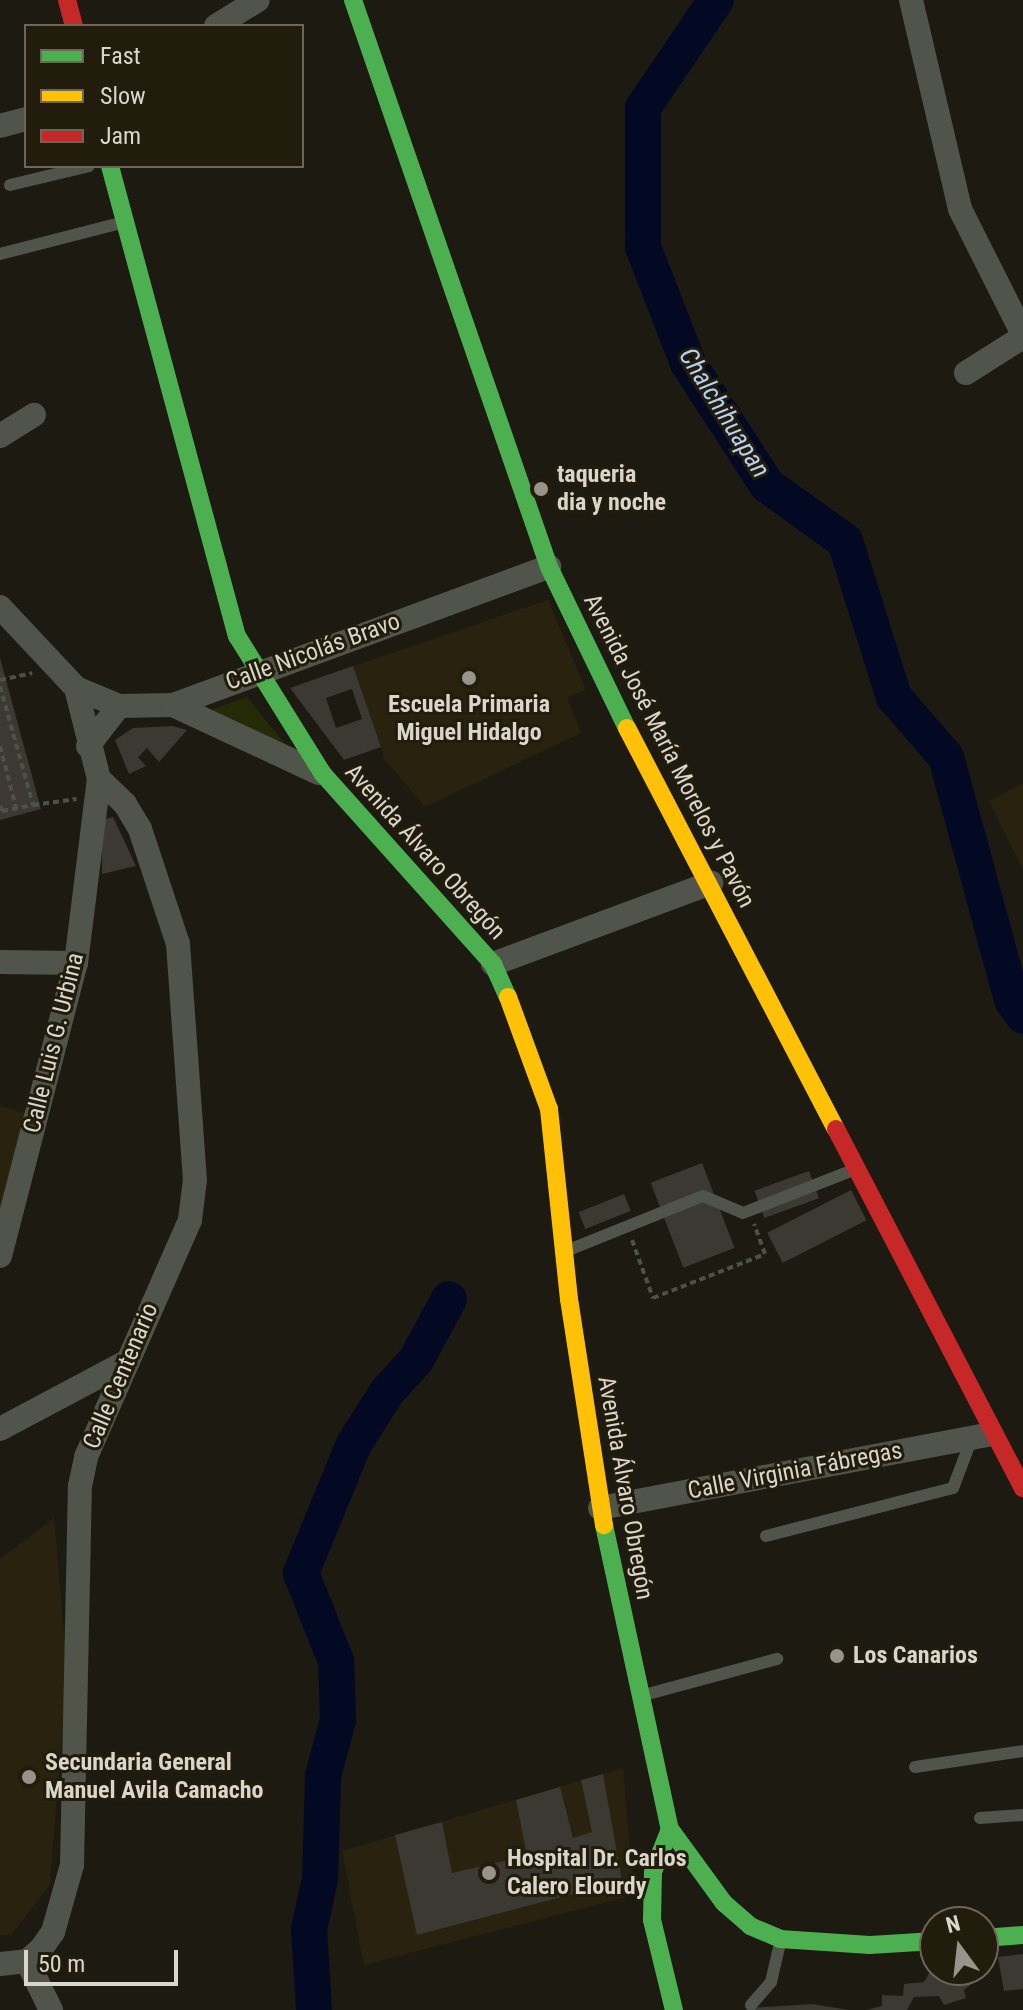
<!DOCTYPE html>
<html>
<head>
<meta charset="utf-8">
<style>
	body { margin:0 }
	#map { position:relative; width:1023px; height:2010px; overflow:hidden; background:#1d1a12; font-family:"Roboto Condensed",sans-serif }
	div>[style] { position:absolute }
	.built>* { inset:0; background:#29220e }
	.green>* { inset:0; background:#252a07 }
	.river>* { height:36px; margin:-18px; padding:0 18px; transform-origin:18px; border-radius:18px; background:#030922 }
	.building>* { inset:0; background:#3c3832; transform-origin:0 0 }
	.path>* { height:4px; margin-top:-2px; transform-origin:0; background:repeating-linear-gradient(90deg,#4f5149 0 6px,transparent 0 10px) }
	.lane>* { height:12px; margin:-6px; padding:0 6px; transform-origin:6px; border-radius:6px; background:#50544a }
	.street>* { height:24px; margin:-12px; padding:0 12px; transform-origin:12px; border-radius:12px; background:#50544a }
	.fast>* { height:18px; margin:-9px; padding:0 9px; transform-origin:9px; border-radius:9px; background:#4caf50 }
	.slow>* { height:18px; margin:-9px; padding:0 9px; transform-origin:9px; border-radius:9px; background:#ffc107 }
	.jam>* { height:18px; margin:-9px; padding:0 9px; transform-origin:9px; border-radius:9px; background:#c62828 }
	.dots>* { width:22px; height:22px; translate:-50% -50%; box-sizing:border-box; border:4px solid #221c0d; border-radius:50% }
	span { translate:-50% -50%; white-space:nowrap; text-align:center; line-height:1.15; -webkit-text-stroke:6px #221c0d; paint-order:stroke }
	.poi-label { font-size:24px; color:#dad6cc; font-weight:700 }
	.left { translate:0 -50%; text-align:left }
	.street-label { font-size:24px; color:#dad6cc }
	.water-label { font-size:26px; color:#b6d1f3; font-style:italic }
	.legend { position:absolute; left:24px; top:24px; width:280px; height:144px; box-sizing:border-box; background:#221c0d; border:2px solid #6c6659; margin:0; padding:10px 14px; list-style:none; font-size:24px; color:#dad6cc }
	.legend li { display:flex; align-items:center; gap:16px; height:40px }
	.legend b { width:40px; border:2px solid #6c6659 }
	.north { position:absolute; left:919px; top:1906px; width:80px; height:80px; box-sizing:border-box; background:#221c0d; border:2px solid #6c6659; border-radius:50%; rotate:345deg; font-size:22px; font-weight:700; line-height:32px; text-align:center; color:#dad6cc }
	.north::after { content:''; display:block; margin:auto; width:28px; height:36px; background:#98948b; clip-path:polygon(50% 0,100% 100%,50% 72%,0 100%) }
	.scale { position:absolute; left:24px; top:1950px; width:154px; height:36px; box-sizing:border-box; border:4px solid #dad6cc; border-top:0; padding-left:10px; font-size:24px; line-height:28px; white-space:nowrap; color:#dad6cc; -webkit-text-stroke:6px #221c0d; paint-order:stroke }
</style>
</head>
<body>
<div id="map">
	<div class="built">
		<div style="clip-path:polygon(548px 600px,586px 690px,567px 697px,581px 733px,425px 807px,385px 760px,353px 666px)"></div>
		<div style="clip-path:polygon(1023px 783px,1023px 870px,989px 801px)"></div>
		<div style="clip-path:polygon(0 1106px,25px 1113px,0 1210px)"></div>
		<div style="clip-path:polygon(54px 1518px,67px 1670px,50px 1884px,11px 1935px,0 1935px,0 1559px)"></div>
		<div style="clip-path:polygon(623px 1768px,634px 1895px,364px 1965px,342px 1851px)"></div>
	</div>
	<div class="green">
		<div style="clip-path:polygon(247px 697px,289px 749px,205px 712px)"></div>
	</div>
	<div class="river">
		<div style="left:716px;top:0;width:130px;rotate:124.1deg"></div>
		<div style="left:643px;top:108px;width:139px;rotate:90deg"></div>
		<div style="left:643px;top:247px;width:124px;rotate:68.8deg"></div>
		<div style="left:688px;top:363px;width:145px;rotate:57.1deg"></div>
		<div style="left:767px;top:485px;width:96px;rotate:35.7deg"></div>
		<div style="left:845px;top:541px;width:164px;rotate:72.6deg"></div>
		<div style="left:894px;top:697px;width:79px;rotate:49.1deg"></div>
		<div style="left:946px;top:757px;width:252px;rotate:74.8deg"></div>
		<div style="left:1012px;top:1000px;width:19px;rotate:55deg"></div>
		<div style="left:314px;top:2010px;width:81px;rotate:-93.5deg"></div>
		<div style="left:309px;top:1929px;width:51px;rotate:-77.6deg"></div>
		<div style="left:320px;top:1879px;width:103px;rotate:-88.3deg"></div>
		<div style="left:323px;top:1776px;width:58px;rotate:-75deg"></div>
		<div style="left:338px;top:1720px;width:59px;rotate:-91.9deg"></div>
		<div style="left:336px;top:1661px;width:95px;rotate:-111.7deg"></div>
		<div style="left:301px;top:1573px;width:139px;rotate:-67.7deg"></div>
		<div style="left:354px;top:1444px;width:62px;rotate:-57.6deg"></div>
		<div style="left:387px;top:1392px;width:43px;rotate:-47.8deg"></div>
		<div style="left:416px;top:1360px;width:69px;rotate:-61.6deg"></div>
	</div>
	<div class="building">
		<div style="clip-path:polygon(0 658px,41px 809px,0 820px)"></div>
		<div style="clip-path:polygon(evenodd,353px 666px,381px 747px,344px 760px,290px 688px,353px 666px,352px 689px,362px 719px,336px 728px,326px 698px,352px 689px)"></div>
		<div style="clip-path:polygon(172px 726px,187px 730px,159px 762px,147px 748px,138px 757px,146px 766px,129px 774px,115px 740px,133px 728px)"></div>
		<div style="clip-path:polygon(113px 817px,136px 866px,102px 874px,102px 820px)"></div>
		<div style="left:702px;top:1163px;width:91px;height:55px;rotate:69deg"></div>
		<div style="left:809px;top:1171px;width:29px;height:58px;rotate:70deg"></div>
		<div style="left:851px;top:1190px;width:34px;height:94px;rotate:63deg"></div>
		<div style="left:624px;top:1194px;width:18px;height:49px;rotate:68deg"></div>
		<div style="clip-path:polygon(603px 1774px,622px 1881px,417px 1935px,395px 1835px,442px 1822px,452px 1873px,527px 1856px,516px 1800px,560px 1787px,573px 1838px,592px 1832px,581px 1780px)"></div>
		<div style="clip-path:polygon(1023px 1954px,1023px 1989px,1004px 1991px,998px 1957px)"></div>
		<div style="clip-path:polygon(935px 1963px,935px 1970px,971px 1970px,973px 1983px,964px 1990px,966px 1998px,944px 2005px,939px 1996px,914px 1997px,907px 2010px,866px 2010px,882px 2006px,882px 1995px,903px 1996px,904px 1984px,924px 1982px)"></div>
		<div style="clip-path:polygon(812px 2004px,849px 2010px,750px 2010px,750px 2008px)"></div>
	</div>
	<div class="path">
		<div style="left:0;top:680px;width:33px;rotate:-12deg"></div>
		<div style="left:0;top:686px;width:123px;rotate:74.5deg"></div>
		<div style="left:33px;top:805px;width:44px;rotate:-7.8deg"></div>
		<div style="left:0;top:746px;width:64px;rotate:75.5deg"></div>
		<div style="left:0;top:806px;width:5px;rotate:68deg"></div>
		<div style="left:2px;top:811px;width:32px;rotate:-11deg"></div>
		<div style="left:632px;top:1240px;width:62px;rotate:70.1deg"></div>
		<div style="left:653px;top:1298px;width:120px;rotate:-21.4deg"></div>
		<div style="left:765px;top:1254px;width:32px;rotate:-110deg"></div>
	</div>
	<div class="lane">
		<div style="left:10px;top:185px;width:81px;rotate:-13.5deg"></div>
		<div style="left:0;top:254px;width:125px;rotate:-14.4deg"></div>
		<div style="left:571px;top:1249px;width:142px;rotate:-21.9deg"></div>
		<div style="left:703px;top:1196px;width:43px;rotate:23deg"></div>
		<div style="left:743px;top:1213px;width:116px;rotate:-21.3deg"></div>
		<div style="left:766px;top:1536px;width:193px;rotate:-14.4deg"></div>
		<div style="left:953px;top:1488px;width:53px;rotate:-69.2deg"></div>
		<div style="left:648px;top:1694px;width:134px;rotate:-15.2deg"></div>
		<div style="left:915px;top:1767px;width:109px;rotate:-8.4deg"></div>
		<div style="left:980px;top:1818px;width:43px;rotate:-4deg"></div>
		<div style="left:751px;top:2005px;width:30px;rotate:-49deg"></div>
		<div style="left:771px;top:1982px;width:40px;rotate:-77deg"></div>
	</div>
	<div class="street">
		<div style="left:911px;top:0;width:215px;rotate:76.8deg"></div>
		<div style="left:960px;top:209px;width:140px;rotate:63.3deg"></div>
		<div style="left:216px;top:26px;width:49px;rotate:-31.8deg"></div>
		<div style="left:0;top:126px;width:27px;rotate:-15deg"></div>
		<div style="left:966px;top:373px;width:67px;rotate:-32.3deg"></div>
		<div style="left:0;top:436px;width:40px;rotate:-32deg"></div>
		<div style="left:0;top:607px;width:111px;rotate:46.8deg"></div>
		<div style="left:76px;top:688px;width:47px;rotate:22.7deg"></div>
		<div style="left:119px;top:706px;width:54px;rotate:-1.1deg"></div>
		<div style="left:173px;top:705px;width:401px;rotate:-20.2deg"></div>
		<div style="left:173px;top:705px;width:161px;rotate:25deg"></div>
		<div style="left:88px;top:746px;width:51px;rotate:-52.2deg"></div>
		<div style="left:0;top:962px;width:76px;rotate:0.8deg"></div>
		<div style="left:493px;top:964px;width:233px;rotate:-20.4deg"></div>
		<div style="left:0;top:1256px;width:303px;rotate:-75.5deg"></div>
		<div style="left:76px;top:963px;width:185px;rotate:-82.9deg"></div>
		<div style="left:0;top:1429px;width:143px;rotate:-28deg"></div>
		<div style="left:600px;top:1508px;width:398px;rotate:-10.7deg"></div>
		<div style="left:27px;top:1961px;width:55px;rotate:63.9deg"></div>
		<div style="left:0;top:1964px;width:27px;rotate:-6deg"></div>
		<div style="left:27px;top:1961px;width:18px;rotate:-41deg"></div>
		<div style="left:41px;top:1949px;width:21px;rotate:-55deg"></div>
		<div style="left:53px;top:1932px;width:70px;rotate:-74.2deg"></div>
		<div style="left:72px;top:1865px;width:379px;rotate:-88.8deg"></div>
		<div style="left:80px;top:1486px;width:30px;rotate:-78deg"></div>
		<div style="left:86px;top:1457px;width:259px;rotate:-66.3deg"></div>
		<div style="left:190px;top:1220px;width:39px;rotate:-83deg"></div>
		<div style="left:195px;top:1181px;width:238px;rotate:-94.1deg"></div>
		<div style="left:178px;top:944px;width:121px;rotate:-108.3deg"></div>
		<div style="left:140px;top:829px;width:29px;rotate:-121deg"></div>
		<div style="left:125px;top:804px;width:36px;rotate:-136deg"></div>
		<div style="left:99px;top:779px;width:94px;rotate:-104.2deg"></div>
	</div>
	<div class="fast">
		<div style="left:353px;top:0;width:600px;rotate:70.93deg"></div>
		<div style="left:549px;top:567px;width:179px;rotate:64.2deg"></div>
		<div style="left:110px;top:166px;width:487px;rotate:74.9deg"></div>
		<div style="left:237px;top:636px;width:163px;rotate:58.1deg"></div>
		<div style="left:323px;top:774px;width:255px;rotate:48.2deg"></div>
		<div style="left:493px;top:964px;width:36px;rotate:66deg"></div>
		<div style="left:604px;top:1525px;width:311px;rotate:77.8deg"></div>
		<div style="left:670px;top:1829px;width:46px;rotate:111.6deg"></div>
		<div style="left:653px;top:1872px;width:48px;rotate:91.2deg"></div>
		<div style="left:652px;top:1920px;width:93px;rotate:76.3deg"></div>
		<div style="left:670px;top:1829px;width:92px;rotate:53.9deg"></div>
		<div style="left:724px;top:1903px;width:35px;rotate:41deg"></div>
		<div style="left:750px;top:1926px;width:33px;rotate:23deg"></div>
		<div style="left:780px;top:1939px;width:90px;rotate:3.8deg"></div>
		<div style="left:870px;top:1945px;width:65px;rotate:-3.5deg"></div>
		<div style="left:983px;top:1938px;width:40px;rotate:-4.3deg"></div>
	</div>
	<div class="slow">
		<div style="left:627px;top:728px;width:452px;rotate:62.5deg"></div>
		<div style="left:508px;top:997px;width:119px;rotate:69.9deg"></div>
		<div style="left:549px;top:1109px;width:191px;rotate:84deg"></div>
		<div style="left:569px;top:1299px;width:229px;rotate:81.2deg"></div>
	</div>
	<div class="jam">
		<div style="left:67px;top:0;width:27px;rotate:75deg"></div>
		<div style="left:836px;top:1129px;width:405px;rotate:62.5deg"></div>
	</div>
	<div class="dots">
		<div style="left:541px;top:489px;background:#98948b"></div>
		<div style="left:469px;top:678px;background:#98948b"></div>
		<div style="left:837px;top:1656px;background:#98948b"></div>
		<div style="left:29px;top:1777px;background:#98948b"></div>
		<div style="left:489px;top:1873px;background:#98948b"></div>
	</div>
	<div class="poi-label">
		<span class="left" style="left:557px;top:489px">taqueria<br>dia y noche</span>
		<span style="left:469px;top:719px">Escuela Primaria<br>Miguel Hidalgo</span>
		<span class="left" style="left:853px;top:1656px">Los Canarios</span>
		<span class="left" style="left:45px;top:1777px">Secundaria General<br>Manuel Avila Camacho</span>
		<span class="left" style="left:507px;top:1873px">Hospital Dr. Carlos<br>Calero Elourdy</span>
	</div>
	<div class="street-label">
		<span style="left:313px;top:652px;rotate:-20deg">Calle Nicolás Bravo</span>
		<span style="left:669px;top:751px;rotate:63deg">Avenida José María Morelos y Pavón</span>
		<span style="left:425px;top:852px;rotate:48deg">Avenida Álvaro Obregón</span>
		<span style="left:54px;top:1043px;rotate:-76deg">Calle Luis G. Urbina</span>
		<span style="left:121px;top:1376px;rotate:-67deg">Calle Centenario</span>
		<span style="left:795px;top:1471px;rotate:-11deg">Calle Virginia Fábregas</span>
		<span style="left:625px;top:1488px;rotate:80deg">Avenida Álvaro Obregón</span>
	</div>
	<div class="water-label">
		<span style="left:724px;top:413px;rotate:58deg">Chalchihuapan</span>
	</div>
	<ul class="legend">
	<li><b style="height:10px;background:#4caf50"></b>Fast</li>
	<li><b style="height:10px;background:#ffc107"></b>Slow</li>
	<li><b style="height:10px;background:#c62828"></b>Jam</li>
	</ul>
	<div class="north">N</div>
	<div class="scale">50 m</div>
</div>
</body>
</html>
